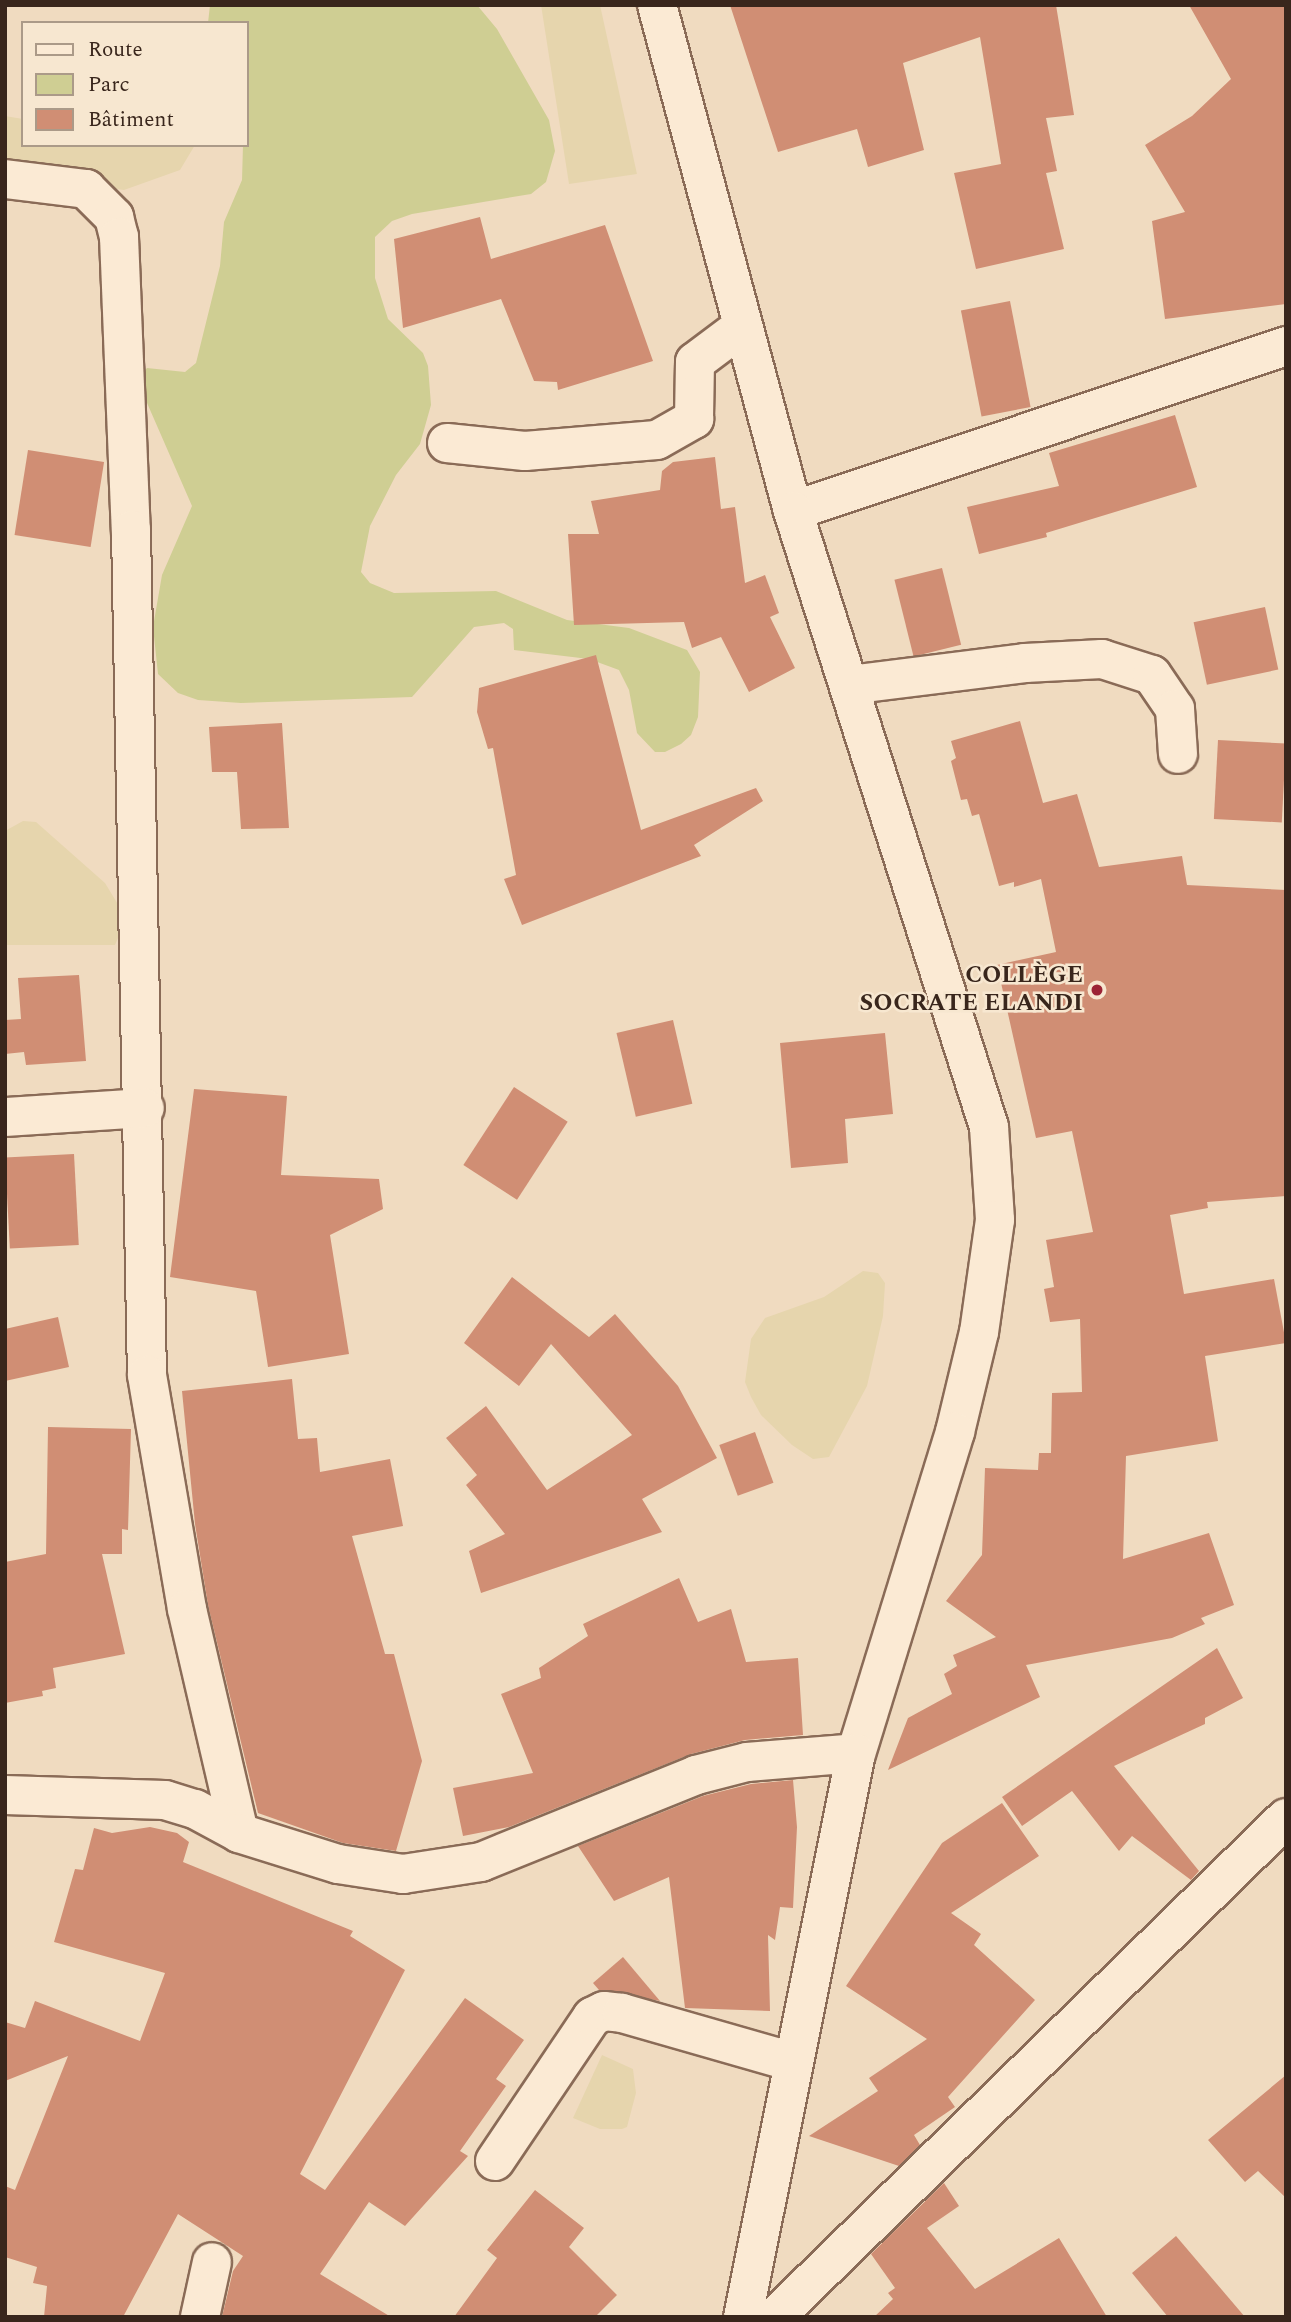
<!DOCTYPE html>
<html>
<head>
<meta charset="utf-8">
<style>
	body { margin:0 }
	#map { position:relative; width:1291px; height:2322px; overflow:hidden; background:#f0dbc0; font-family:Spectral,serif }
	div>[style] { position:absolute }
	.farmland>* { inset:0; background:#e6d5ad }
	.green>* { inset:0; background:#cfce93 }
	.building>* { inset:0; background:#d08e74; transform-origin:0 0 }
	.roads { filter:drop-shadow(2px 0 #8a6b57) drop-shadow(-2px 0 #8a6b57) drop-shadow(0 2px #8a6b57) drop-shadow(0 -2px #8a6b57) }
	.minor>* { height:38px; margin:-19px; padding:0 19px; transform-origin:19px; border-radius:19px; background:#fbead4 }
	.secondary>* { height:38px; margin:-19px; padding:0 19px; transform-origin:19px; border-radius:19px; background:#fbead4 }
	.dots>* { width:19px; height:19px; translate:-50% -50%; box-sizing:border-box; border:4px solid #f7e7d0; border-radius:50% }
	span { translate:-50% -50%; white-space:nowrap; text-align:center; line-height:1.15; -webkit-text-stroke:5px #f7e7d0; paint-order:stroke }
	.poi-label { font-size:24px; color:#39261c; font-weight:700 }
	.right { translate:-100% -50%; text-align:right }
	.frame { position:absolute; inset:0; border:7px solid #39261c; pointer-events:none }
	.legend { position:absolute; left:21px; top:21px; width:228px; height:126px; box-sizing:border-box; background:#f7e7d0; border:2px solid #ab9a88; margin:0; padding:9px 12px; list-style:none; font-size:21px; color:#39261c }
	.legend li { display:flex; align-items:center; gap:14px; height:35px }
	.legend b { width:35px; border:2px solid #ab9a88 }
</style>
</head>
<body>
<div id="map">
	<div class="farmland">
		<div style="clip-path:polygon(541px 5px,600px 5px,637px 174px,569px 184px)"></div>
		<div style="clip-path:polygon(5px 116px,23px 119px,23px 145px,195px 145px,180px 170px,124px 190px,94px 186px,5px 190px)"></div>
		<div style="clip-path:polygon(23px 821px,36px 822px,105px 883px,119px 906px,121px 931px,115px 945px,5px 945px,5px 831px)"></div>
		<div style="clip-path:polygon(863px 1271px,878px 1273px,885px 1283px,883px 1316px,867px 1386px,829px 1457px,813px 1459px,792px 1445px,761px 1415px,751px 1397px,745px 1382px,751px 1339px,765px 1318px,824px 1297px)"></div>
		<div style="clip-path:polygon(602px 2055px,633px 2069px,636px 2093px,627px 2127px,622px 2129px,600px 2129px,573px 2118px)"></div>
	</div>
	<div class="green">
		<div style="clip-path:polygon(210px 5px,477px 5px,497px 29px,549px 120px,555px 151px,546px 182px,531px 194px,412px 214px,392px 221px,375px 237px,375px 278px,388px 319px,423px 353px,428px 366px,431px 405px,420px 444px,396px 475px,370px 526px,361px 572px,370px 583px,394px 593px,496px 591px,567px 620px,629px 628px,687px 650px,700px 672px,698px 717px,691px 735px,681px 744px,665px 752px,655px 752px,637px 733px,629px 690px,619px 670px,589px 659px,514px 650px,513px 629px,504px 623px,474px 627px,412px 697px,241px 703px,198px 700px,178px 693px,158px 674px,153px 627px,162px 575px,192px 506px,137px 380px,147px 368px,185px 372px,196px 363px,220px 266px,224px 222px,242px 180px,243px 145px,247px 145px,247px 23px,208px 23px)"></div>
	</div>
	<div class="building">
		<div style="clip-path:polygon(730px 5px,1056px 5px,1074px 115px,1046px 118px,1057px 171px,1046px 173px,1064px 249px,976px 269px,954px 173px,1001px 164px,980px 37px,903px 63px,924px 150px,868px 167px,857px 129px,778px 152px)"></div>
		<div style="clip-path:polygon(1189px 5px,1286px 5px,1286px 304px,1165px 319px,1152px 221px,1185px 212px,1145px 145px,1192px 116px,1231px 79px)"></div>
		<div style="clip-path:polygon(480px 217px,491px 259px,605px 225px,653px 361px,558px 390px,557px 382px,534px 381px,501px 299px,403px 328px,394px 239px)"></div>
		<div style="left:1010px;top:301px;width:108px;height:50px;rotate:79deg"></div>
		<div style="clip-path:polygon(1175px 415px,1197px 487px,1046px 533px,1047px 537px,979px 554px,967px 507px,1059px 486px,1049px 453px)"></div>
		<div style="left:28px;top:450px;width:77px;height:86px;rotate:9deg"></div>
		<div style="clip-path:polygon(715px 457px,721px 509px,735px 507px,745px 583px,765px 575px,779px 613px,770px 617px,795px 668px,749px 692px,721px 637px,692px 648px,684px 622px,574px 625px,568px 534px,599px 534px,591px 501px,660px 490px,662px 471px,673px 462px)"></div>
		<div style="left:942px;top:568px;width:79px;height:49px;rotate:76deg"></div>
		<div style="left:1265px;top:607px;width:64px;height:73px;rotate:78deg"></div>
		<div style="clip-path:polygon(596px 655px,641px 830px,756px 788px,763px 801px,694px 845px,701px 856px,522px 925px,504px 879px,516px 875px,493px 748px,488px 749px,477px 712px,479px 688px)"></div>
		<div style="clip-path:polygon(1020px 721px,1043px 803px,1077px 794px,1099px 867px,1182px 856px,1187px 885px,1286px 890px,1286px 1196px,1207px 1202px,1208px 1208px,1170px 1215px,1184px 1294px,1274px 1279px,1286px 1343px,1205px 1356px,1218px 1441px,1126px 1456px,1123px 1559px,1209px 1533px,1234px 1605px,1201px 1618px,1205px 1624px,1172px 1638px,1026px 1665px,1040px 1697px,888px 1770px,908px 1718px,952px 1694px,944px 1674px,957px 1666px,953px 1655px,996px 1637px,946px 1601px,982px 1555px,985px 1468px,1038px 1470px,1039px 1453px,1051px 1453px,1052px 1393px,1082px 1392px,1080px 1319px,1050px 1322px,1044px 1289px,1054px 1287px,1046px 1240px,1093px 1232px,1072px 1131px,1036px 1138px,997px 965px,1056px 952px,1041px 879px,1014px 887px,1014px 882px,999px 886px,979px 814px,972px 816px,967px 799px,961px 800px,951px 761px,956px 758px,951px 741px)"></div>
		<div style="clip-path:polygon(282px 723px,289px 828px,241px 829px,237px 772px,212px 772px,209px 727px)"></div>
		<div style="left:1218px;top:740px;width:68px;height:79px;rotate:3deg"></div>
		<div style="clip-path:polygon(79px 975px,86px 1061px,26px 1065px,24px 1052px,5px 1054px,5px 1020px,21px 1019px,18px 978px)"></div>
		<div style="left:673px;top:1020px;width:86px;height:58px;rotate:77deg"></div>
		<div style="clip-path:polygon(885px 1033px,893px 1114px,845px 1119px,848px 1163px,791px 1168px,780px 1043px)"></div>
		<div style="left:514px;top:1087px;width:64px;height:93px;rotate:33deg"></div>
		<div style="clip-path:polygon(194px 1089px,287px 1096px,281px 1175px,379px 1179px,383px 1209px,330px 1235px,349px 1354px,268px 1367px,256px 1291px,170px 1277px)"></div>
		<div style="left:74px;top:1154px;width:91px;height:69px;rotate:87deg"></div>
		<div style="clip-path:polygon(512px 1277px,589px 1337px,615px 1314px,678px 1386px,717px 1458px,642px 1499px,662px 1532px,481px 1593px,469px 1551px,505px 1534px,466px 1485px,477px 1475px,446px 1438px,486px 1406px,547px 1490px,632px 1435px,551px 1344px,519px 1386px,464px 1343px)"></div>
		<div style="clip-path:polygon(58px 1317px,69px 1367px,5px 1381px,5px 1329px)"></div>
		<div style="clip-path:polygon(292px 1379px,298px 1439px,317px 1438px,320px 1472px,390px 1459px,403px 1526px,352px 1536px,385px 1654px,394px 1654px,422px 1761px,396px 1851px,343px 1843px,258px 1813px,208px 1605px,195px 1524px,182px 1391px)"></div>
		<div style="clip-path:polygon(48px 1427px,131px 1429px,128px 1530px,122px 1529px,122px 1554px,102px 1554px,125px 1654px,53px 1668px,56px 1688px,42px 1691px,43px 1696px,5px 1703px,5px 1562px,46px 1554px)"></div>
		<div style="left:755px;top:1432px;width:54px;height:38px;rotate:70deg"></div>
		<div style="clip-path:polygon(679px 1578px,698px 1622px,731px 1609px,746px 1662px,798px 1658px,803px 1735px,745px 1740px,691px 1754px,509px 1827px,463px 1836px,453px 1788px,533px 1773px,501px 1694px,541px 1678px,539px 1668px,588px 1636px,583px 1624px)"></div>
		<div style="clip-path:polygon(1217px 1648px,1243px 1698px,1205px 1718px,1205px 1724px,1114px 1766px,1199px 1871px,1191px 1880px,1132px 1836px,1119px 1851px,1072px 1791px,1022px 1826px,1002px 1797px)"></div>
		<div style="clip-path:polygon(793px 1780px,797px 1827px,793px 1908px,780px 1907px,775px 1940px,768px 1935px,770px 2011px,685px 2008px,669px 1877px,614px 1901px,578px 1846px,703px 1796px,751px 1784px)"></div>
		<div style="clip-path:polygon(1002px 1803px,1039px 1856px,951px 1913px,981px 1934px,974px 1945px,1035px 2000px,948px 2097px,955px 2107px,914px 2135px,920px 2145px,899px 2166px,809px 2136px,878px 2091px,869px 2078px,927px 2039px,846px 1986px,942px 1843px)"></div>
		<div style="clip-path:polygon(150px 1827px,177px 1833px,189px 1842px,183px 1862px,353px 1931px,350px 1936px,405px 1970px,300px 2174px,325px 2190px,465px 1998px,524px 2040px,496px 2079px,506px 2086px,460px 2151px,468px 2156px,405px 2226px,369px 2202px,320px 2274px,391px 2317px,222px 2317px,233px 2271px,243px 2256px,178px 2214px,123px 2317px,44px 2317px,47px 2286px,33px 2283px,37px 2267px,5px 2257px,5px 2186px,15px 2190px,68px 2056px,5px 2081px,5px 2022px,25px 2028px,35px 2001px,140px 2041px,165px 1973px,54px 1942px,75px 1869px,83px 1870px,94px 1828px,112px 1833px)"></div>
		<div style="clip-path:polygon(623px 1957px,660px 2001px,599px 1990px,593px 1983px)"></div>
		<div style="clip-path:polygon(1286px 2075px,1286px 2198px,1258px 2171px,1245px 2182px,1208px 2140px)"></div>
		<div style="clip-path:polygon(944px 2183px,959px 2206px,927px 2228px,975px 2289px,1059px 2238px,1107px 2317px,874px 2317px,893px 2299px,888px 2293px,895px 2288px,871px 2254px)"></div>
		<div style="clip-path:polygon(535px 2190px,584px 2228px,569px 2247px,617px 2295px,595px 2317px,454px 2317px,497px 2258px,487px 2250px)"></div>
		<div style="clip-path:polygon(1176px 2236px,1245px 2317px,1168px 2317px,1132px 2273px)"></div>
	</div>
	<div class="roads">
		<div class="minor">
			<div style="left:5px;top:179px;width:82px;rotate:7deg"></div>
			<div style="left:86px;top:189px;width:40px;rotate:45deg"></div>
			<div style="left:114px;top:217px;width:21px;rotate:76deg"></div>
			<div style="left:119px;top:237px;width:293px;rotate:87.7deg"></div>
			<div style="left:131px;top:530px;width:845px;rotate:88.92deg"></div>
			<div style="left:147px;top:1375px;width:237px;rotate:80.3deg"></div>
			<div style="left:187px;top:1609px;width:230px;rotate:76.9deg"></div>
			<div style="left:447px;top:443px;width:78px;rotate:5.9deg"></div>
			<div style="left:525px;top:451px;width:132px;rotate:-4.8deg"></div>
			<div style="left:657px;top:440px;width:43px;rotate:-29.6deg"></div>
			<div style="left:694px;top:419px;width:57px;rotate:-89deg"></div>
			<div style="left:695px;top:362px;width:60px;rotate:-36.9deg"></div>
			<div style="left:793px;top:511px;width:520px;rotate:-18.5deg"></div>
			<div style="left:849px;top:685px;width:177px;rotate:-7.1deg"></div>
			<div style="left:1025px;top:663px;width:77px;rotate:-3deg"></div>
			<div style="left:1102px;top:659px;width:52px;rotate:17.7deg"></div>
			<div style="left:1152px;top:675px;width:41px;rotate:55.9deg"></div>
			<div style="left:1175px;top:709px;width:45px;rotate:86.2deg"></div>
			<div style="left:5px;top:1117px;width:140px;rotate:-3.7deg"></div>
			<div style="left:5px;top:1795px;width:160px;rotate:1.8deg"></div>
			<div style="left:165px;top:1800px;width:31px;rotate:17deg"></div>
			<div style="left:195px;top:1809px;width:50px;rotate:28.6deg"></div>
			<div style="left:239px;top:1833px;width:104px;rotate:17.4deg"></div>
			<div style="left:338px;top:1864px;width:66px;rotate:8.7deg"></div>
			<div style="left:403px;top:1874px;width:79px;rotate:-8.7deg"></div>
			<div style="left:481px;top:1862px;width:232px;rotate:-22deg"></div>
			<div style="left:696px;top:1775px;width:53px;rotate:-14.3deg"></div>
			<div style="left:747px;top:1762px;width:109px;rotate:-4.7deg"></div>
			<div style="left:495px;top:2161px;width:174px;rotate:-56deg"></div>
			<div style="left:592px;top:2017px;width:13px;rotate:-27deg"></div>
			<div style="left:604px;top:2011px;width:18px;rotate:6deg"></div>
			<div style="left:622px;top:2013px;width:178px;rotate:16deg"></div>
			<div style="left:200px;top:2317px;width:56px;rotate:-77.7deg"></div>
			<div style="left:775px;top:2317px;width:714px;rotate:-44.32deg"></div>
		</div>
		<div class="secondary">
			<div style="left:657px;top:5px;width:524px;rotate:74.96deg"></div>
			<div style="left:793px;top:511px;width:646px;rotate:72.35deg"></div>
			<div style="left:989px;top:1127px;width:93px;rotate:86.3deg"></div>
			<div style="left:995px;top:1220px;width:113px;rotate:98.1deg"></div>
			<div style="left:979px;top:1332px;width:103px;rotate:103.5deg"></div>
			<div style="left:955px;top:1432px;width:336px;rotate:107.1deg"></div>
			<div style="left:856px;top:1753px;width:575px;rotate:101.33deg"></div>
		</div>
	</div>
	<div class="dots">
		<div style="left:1097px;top:990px;background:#9c2435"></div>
	</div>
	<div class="poi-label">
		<span class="right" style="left:1083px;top:990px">COLLÈGE<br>SOCRATE ELANDI</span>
	</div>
	<div class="frame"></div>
	<ul class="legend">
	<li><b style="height:9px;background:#fbead4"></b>Route</li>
	<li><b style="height:19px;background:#cfce93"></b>Parc</li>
	<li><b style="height:19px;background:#d08e74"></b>Bâtiment</li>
	</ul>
</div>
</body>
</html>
